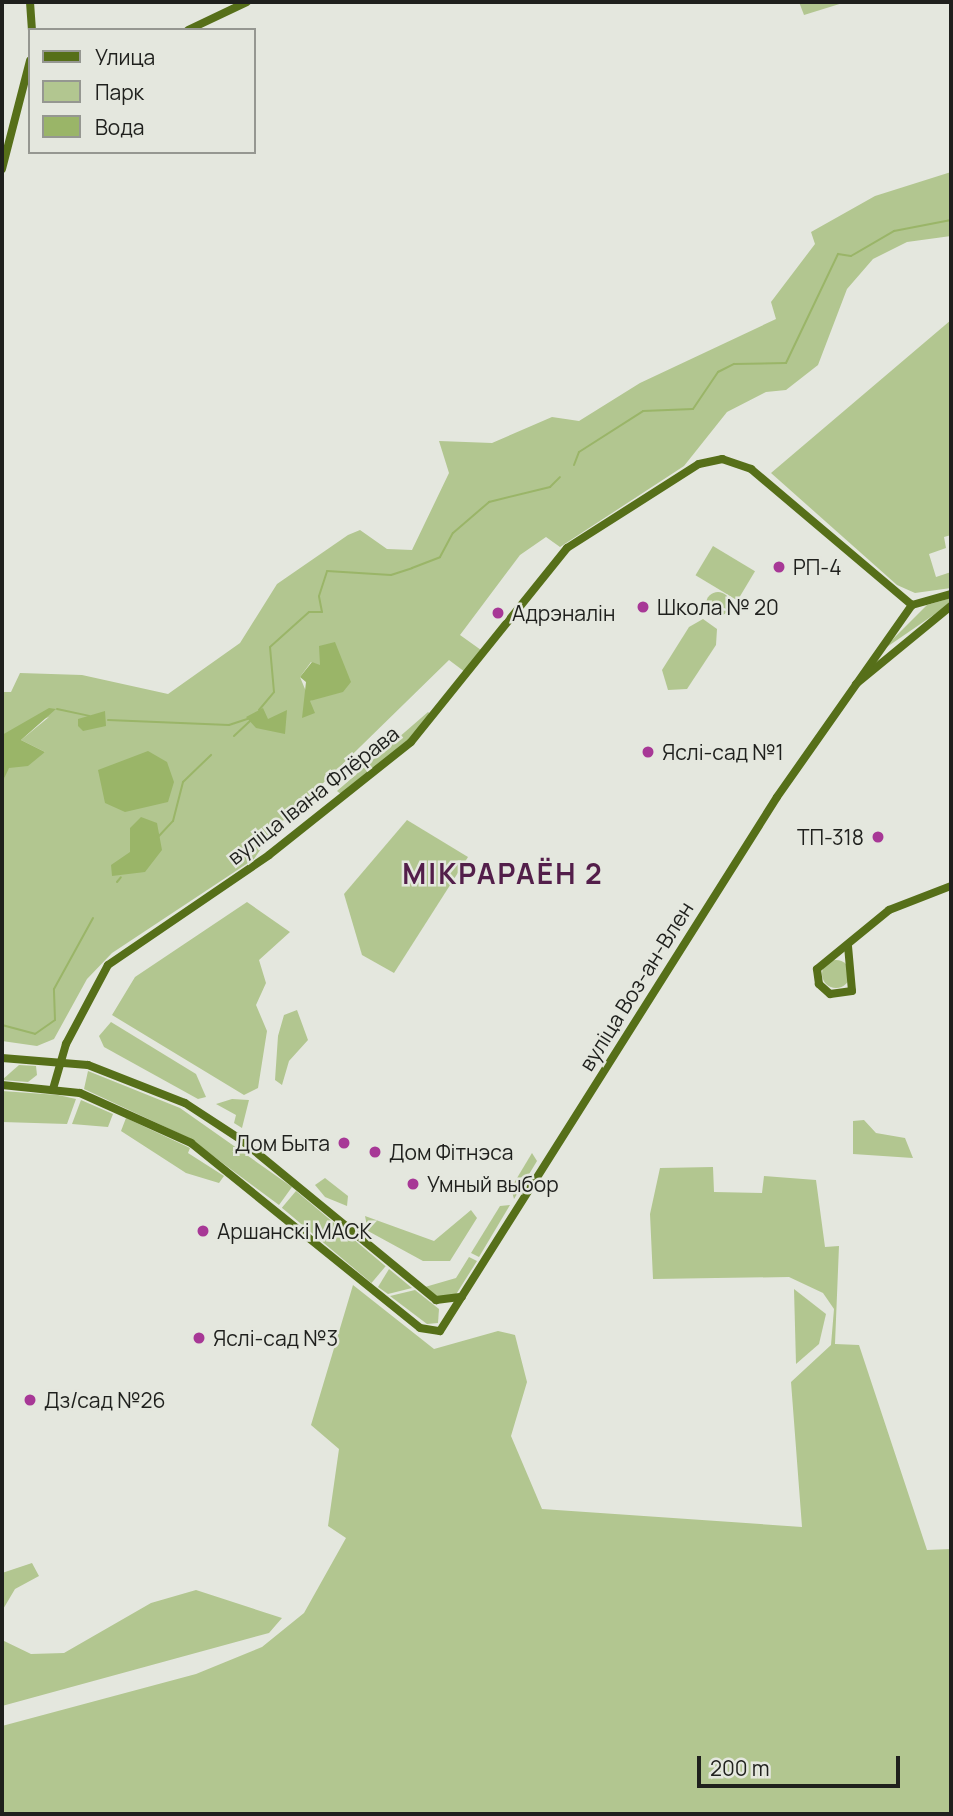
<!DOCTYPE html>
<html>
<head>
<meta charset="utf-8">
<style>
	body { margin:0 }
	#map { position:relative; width:953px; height:1816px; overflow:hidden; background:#e4e7de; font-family:Manrope,sans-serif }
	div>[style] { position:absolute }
	.green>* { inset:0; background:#b2c690; transform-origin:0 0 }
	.round { border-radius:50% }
	.water>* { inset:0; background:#9ab568 }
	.stream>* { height:2px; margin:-1px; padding:0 1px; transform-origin:1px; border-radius:1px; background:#9ab568 }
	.secondary>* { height:8px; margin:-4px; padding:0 4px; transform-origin:4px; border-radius:4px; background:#566f19 }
	.dots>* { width:19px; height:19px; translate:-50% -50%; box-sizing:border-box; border:4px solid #e4e7de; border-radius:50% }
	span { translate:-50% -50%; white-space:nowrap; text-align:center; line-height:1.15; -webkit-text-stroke:5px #e4e7de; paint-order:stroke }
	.poi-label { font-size:21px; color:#1f201d }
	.left { translate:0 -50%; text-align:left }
	.right { translate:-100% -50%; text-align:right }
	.street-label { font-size:21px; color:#1f201d }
	.district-label { font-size:28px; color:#531e4a; font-weight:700; letter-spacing:2px }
	.frame { position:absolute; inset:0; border:4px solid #1f201d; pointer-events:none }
	.legend { position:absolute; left:28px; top:28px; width:228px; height:126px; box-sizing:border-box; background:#e4e7de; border:2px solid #959791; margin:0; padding:9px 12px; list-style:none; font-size:21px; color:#1f201d }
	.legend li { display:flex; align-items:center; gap:14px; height:35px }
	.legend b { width:35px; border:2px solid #959791 }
	.scale { position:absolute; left:697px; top:1756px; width:203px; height:32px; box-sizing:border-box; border:4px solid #1f201d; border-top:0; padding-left:9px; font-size:21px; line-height:24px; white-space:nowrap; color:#1f201d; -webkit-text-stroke:5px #e4e7de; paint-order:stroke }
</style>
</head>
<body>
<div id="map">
	<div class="green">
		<div style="clip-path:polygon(799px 2px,846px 2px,804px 15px)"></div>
		<div style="clip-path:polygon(evenodd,951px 172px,951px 236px,907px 242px,873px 259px,847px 289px,818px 365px,786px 390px,766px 392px,727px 412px,684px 466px,560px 547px,546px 537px,520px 555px,460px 635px,481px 650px,465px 672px,449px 660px,271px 834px,254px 859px,112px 953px,87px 979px,54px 1039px,37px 1046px,2px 1041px,2px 783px,8px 768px,45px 752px,21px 740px,49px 717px,2px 735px,2px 692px,11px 692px,20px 673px,82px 675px,168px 694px,240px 643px,277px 584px,348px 535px,360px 530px,387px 549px,412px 550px,449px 473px,439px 441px,492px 443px,552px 417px,579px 421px,640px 383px,776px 319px,771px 302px,815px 244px,811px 232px,875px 196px,951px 172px,321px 655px,350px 682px,310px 701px,300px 677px,311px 662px,320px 666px,321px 655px)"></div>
		<div style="clip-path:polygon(951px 320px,951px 535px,944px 537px,946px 548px,929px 554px,936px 577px,951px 572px,951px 588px,915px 593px,897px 585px,771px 473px)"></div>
		<div style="left:713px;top:546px;width:49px;height:34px;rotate:31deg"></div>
		<div class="round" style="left:706px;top:592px;width:24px;height:24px"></div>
		<div style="clip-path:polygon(951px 598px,951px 603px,881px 651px,927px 605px)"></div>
		<div style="clip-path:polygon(703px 619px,717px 629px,716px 645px,687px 689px,668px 690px,662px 670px,689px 627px)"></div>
		<div style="clip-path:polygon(428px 712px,433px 716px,411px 738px,342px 795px,337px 791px)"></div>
		<div style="clip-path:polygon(407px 820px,468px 857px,394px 973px,362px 955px,344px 894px)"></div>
		<div style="clip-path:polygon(247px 902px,290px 932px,259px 960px,266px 983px,256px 1005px,267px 1031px,258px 1088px,244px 1095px,112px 1015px,135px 977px)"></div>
		<div class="round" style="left:822px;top:960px;width:28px;height:28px"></div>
		<div style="clip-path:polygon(297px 1010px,308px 1040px,289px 1061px,282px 1085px,275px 1080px,278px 1036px,284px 1015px)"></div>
		<div style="clip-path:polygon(111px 1022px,196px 1074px,206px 1097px,198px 1099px,104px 1047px,99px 1036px)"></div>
		<div style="clip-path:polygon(19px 1065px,36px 1066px,37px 1075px,28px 1082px,2px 1080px)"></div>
		<div style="clip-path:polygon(88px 1071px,180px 1108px,292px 1187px,279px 1205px,189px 1138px,84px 1089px)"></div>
		<div style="clip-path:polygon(2px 1091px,58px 1095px,76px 1099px,67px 1124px,2px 1122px)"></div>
		<div style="clip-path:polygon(232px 1099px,249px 1100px,242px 1128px,234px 1123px,236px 1115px,216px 1104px)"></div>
		<div style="clip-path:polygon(81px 1100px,113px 1114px,108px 1127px,72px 1124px)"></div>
		<div style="clip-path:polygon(126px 1118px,190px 1148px,188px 1153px,224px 1176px,219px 1183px,186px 1173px,121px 1131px)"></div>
		<div style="clip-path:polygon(864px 1120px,876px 1133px,905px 1138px,913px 1158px,853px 1154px,853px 1121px)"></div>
		<div style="clip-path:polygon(532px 1153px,537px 1161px,514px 1199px,511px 1188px)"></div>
		<div style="clip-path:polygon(713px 1167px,714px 1192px,762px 1193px,764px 1176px,816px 1180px,825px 1247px,839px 1246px,835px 1344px,859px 1345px,927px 1550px,951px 1549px,951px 1814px,2px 1814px,2px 1726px,196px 1674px,262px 1647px,304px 1613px,346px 1538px,328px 1526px,339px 1449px,311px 1425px,353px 1285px,434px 1349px,498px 1331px,515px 1335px,527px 1382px,511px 1436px,542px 1509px,802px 1527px,791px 1382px,831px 1345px,834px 1309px,823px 1293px,789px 1277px,653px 1279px,650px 1214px,660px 1168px)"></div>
		<div style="clip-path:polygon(325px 1178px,348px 1196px,347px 1206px,325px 1197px,315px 1185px)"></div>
		<div style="left:296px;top:1191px;width:117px;height:22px;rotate:40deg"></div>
		<div style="clip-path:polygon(510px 1205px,479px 1257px,471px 1253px,500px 1206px)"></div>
		<div style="clip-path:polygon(471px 1210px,477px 1218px,450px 1261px,423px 1261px,368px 1231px,365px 1216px,434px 1241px)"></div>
		<div style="clip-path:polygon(469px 1257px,477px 1261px,455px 1296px,438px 1297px,425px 1287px,456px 1278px)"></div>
		<div style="clip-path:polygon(389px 1269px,412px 1288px,388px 1294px,378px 1287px)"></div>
		<div style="clip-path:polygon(794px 1289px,826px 1314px,819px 1344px,796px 1364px)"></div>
		<div style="clip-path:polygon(415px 1290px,439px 1309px,438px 1323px,427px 1324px,390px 1296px)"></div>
		<div style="clip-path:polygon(32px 1563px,39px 1576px,15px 1589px,2px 1611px,2px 1573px)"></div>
		<div style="clip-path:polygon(196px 1590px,282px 1618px,269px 1633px,2px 1706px,2px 1640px,31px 1654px,64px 1653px,151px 1603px)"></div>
	</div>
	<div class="water">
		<div style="clip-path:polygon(335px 642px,351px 682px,343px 692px,310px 701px,315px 713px,302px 718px,306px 682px,300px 677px,312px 662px,320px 665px,319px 646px)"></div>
		<div style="clip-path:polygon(49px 708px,56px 709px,21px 740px,45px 752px,28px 766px,9px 768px,2px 783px,2px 735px)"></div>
		<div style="clip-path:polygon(263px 708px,268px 719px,287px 710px,285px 734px,256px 728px,246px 717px)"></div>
		<div style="clip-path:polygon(105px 711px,106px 726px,83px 731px,78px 726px,78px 719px)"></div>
		<div style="clip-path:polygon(148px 751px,167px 762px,174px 782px,168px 802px,125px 812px,105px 803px,98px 770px)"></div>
		<div style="clip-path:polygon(141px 817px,157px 823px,162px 850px,145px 872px,112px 876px,111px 865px,130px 852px,130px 828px)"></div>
	</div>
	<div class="stream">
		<div style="left:574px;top:465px;width:14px;rotate:-69deg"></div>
		<div style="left:579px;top:452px;width:76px;rotate:-32.6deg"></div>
		<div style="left:643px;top:411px;width:50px;rotate:-2.3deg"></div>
		<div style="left:693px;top:409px;width:45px;rotate:-56deg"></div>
		<div style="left:718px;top:372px;width:18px;rotate:-27deg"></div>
		<div style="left:734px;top:364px;width:52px;rotate:-1.1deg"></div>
		<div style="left:786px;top:363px;width:121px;rotate:-64.5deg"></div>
		<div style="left:838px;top:254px;width:13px;rotate:9deg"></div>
		<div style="left:851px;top:256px;width:50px;rotate:-30.2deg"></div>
		<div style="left:894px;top:231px;width:58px;rotate:-10.9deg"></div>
		<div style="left:57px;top:709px;width:33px;rotate:12deg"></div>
		<div style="left:259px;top:710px;width:23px;rotate:-50deg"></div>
		<div style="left:274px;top:692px;width:45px;rotate:-95.1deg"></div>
		<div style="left:270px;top:647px;width:52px;rotate:-41.9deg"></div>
		<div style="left:309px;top:612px;width:13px"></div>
		<div style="left:322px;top:612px;width:16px;rotate:-101deg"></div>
		<div style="left:319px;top:596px;width:26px;rotate:-72deg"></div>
		<div style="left:327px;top:571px;width:64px;rotate:3.6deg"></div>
		<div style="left:391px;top:575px;width:22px;rotate:-18deg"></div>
		<div style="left:412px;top:568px;width:30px;rotate:-21deg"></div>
		<div style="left:440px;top:557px;width:27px;rotate:-62deg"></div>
		<div style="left:453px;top:533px;width:48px;rotate:-40.7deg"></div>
		<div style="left:489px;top:502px;width:63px;rotate:-13.8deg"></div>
		<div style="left:550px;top:487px;width:14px;rotate:-45deg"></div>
		<div style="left:108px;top:720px;width:121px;rotate:2.4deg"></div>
		<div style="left:229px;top:725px;width:20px;rotate:-18deg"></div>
		<div style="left:234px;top:736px;width:23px;rotate:-43deg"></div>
		<div style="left:158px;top:837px;width:22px;rotate:-47deg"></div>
		<div style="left:173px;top:821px;width:40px;rotate:-75.6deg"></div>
		<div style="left:183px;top:782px;width:39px;rotate:-44deg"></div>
		<div style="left:117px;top:882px;width:6px;rotate:-51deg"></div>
		<div style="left:2px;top:1025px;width:34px;rotate:15deg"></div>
		<div style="left:35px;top:1034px;width:24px;rotate:-35deg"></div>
		<div style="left:55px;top:1020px;width:31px;rotate:-92deg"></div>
		<div style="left:54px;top:989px;width:81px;rotate:-61.2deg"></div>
	</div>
	<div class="secondary">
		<div style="left:30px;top:2px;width:28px;rotate:86deg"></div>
		<div style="left:188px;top:30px;width:65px;rotate:-25.4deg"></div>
		<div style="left:2px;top:169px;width:112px;rotate:-75.5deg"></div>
		<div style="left:912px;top:605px;width:41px;rotate:-15.8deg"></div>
		<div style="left:856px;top:684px;width:123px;rotate:-39.4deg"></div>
		<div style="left:848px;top:946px;width:45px;rotate:84.9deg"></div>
		<div style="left:852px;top:991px;width:22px;rotate:172deg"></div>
		<div style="left:830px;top:994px;width:15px;rotate:-138deg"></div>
		<div style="left:819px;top:984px;width:15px;rotate:-98deg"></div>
		<div style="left:817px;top:969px;width:93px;rotate:-39.3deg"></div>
		<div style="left:889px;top:910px;width:66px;rotate:-21.2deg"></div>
		<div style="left:2px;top:1058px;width:86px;rotate:4.7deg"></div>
		<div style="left:88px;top:1065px;width:104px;rotate:21.4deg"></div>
		<div style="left:185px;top:1103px;width:66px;rotate:33.2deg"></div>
		<div style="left:240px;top:1139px;width:254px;rotate:39.4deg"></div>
		<div style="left:436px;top:1300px;width:26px;rotate:-7deg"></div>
		<div style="left:2px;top:1085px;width:78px;rotate:5.9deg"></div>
		<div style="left:80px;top:1093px;width:122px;rotate:24.2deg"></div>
		<div style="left:191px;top:1143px;width:294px;rotate:38.9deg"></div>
		<div style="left:420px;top:1328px;width:20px;rotate:9deg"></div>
		<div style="left:440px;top:1331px;width:631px;rotate:-57.74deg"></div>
		<div style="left:777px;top:797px;width:235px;rotate:-54.9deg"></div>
		<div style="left:53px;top:1089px;width:47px;rotate:-73.9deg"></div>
		<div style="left:66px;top:1044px;width:89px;rotate:-62deg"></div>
		<div style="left:108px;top:965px;width:195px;rotate:-34.3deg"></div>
		<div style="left:269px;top:855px;width:181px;rotate:-38.5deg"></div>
		<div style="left:411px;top:742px;width:249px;rotate:-51.2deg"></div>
		<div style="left:567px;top:548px;width:156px;rotate:-32.5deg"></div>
		<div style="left:699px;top:464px;width:24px;rotate:-12deg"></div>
		<div style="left:722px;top:459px;width:31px;rotate:19deg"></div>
		<div style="left:751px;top:469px;width:211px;rotate:40.2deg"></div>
	</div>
	<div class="dots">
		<div style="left:779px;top:567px;background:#a73896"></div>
		<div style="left:643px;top:607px;background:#a73896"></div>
		<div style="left:498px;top:613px;background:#a73896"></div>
		<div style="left:648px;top:752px;background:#a73896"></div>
		<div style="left:878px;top:837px;background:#a73896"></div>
		<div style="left:344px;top:1143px;background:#a73896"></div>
		<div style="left:375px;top:1152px;background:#a73896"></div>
		<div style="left:413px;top:1184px;background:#a73896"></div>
		<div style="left:203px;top:1231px;background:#a73896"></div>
		<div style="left:199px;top:1338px;background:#a73896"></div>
		<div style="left:30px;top:1400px;background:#a73896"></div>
	</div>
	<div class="poi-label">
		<span class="left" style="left:793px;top:567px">РП-4</span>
		<span class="left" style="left:657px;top:607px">Школа № 20</span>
		<span class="left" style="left:512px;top:613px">Адрэналін</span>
		<span class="left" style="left:662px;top:752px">Яслі-сад №1</span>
		<span class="right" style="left:864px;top:837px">ТП-318</span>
		<span class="right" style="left:330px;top:1143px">Дом Быта</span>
		<span class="left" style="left:389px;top:1152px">Дом Фітнэса</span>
		<span class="left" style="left:427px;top:1184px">Умный выбор</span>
		<span class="left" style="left:217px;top:1231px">Аршанскі МАСК</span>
		<span class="left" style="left:213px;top:1338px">Яслі-сад №3</span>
		<span class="left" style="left:44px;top:1400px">Дз/сад №26</span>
	</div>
	<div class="street-label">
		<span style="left:313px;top:795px;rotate:-38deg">вуліца Івана Флёрава</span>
		<span style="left:636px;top:986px;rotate:-58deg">вуліца Воз-ан-Влен</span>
	</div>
	<div class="district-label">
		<span style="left:503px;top:873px">МІКРАРАЁН 2</span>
	</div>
	<div class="frame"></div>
	<ul class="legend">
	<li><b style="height:9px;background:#566f19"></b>Улица</li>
	<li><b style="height:19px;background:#b2c690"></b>Парк</li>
	<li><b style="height:19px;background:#9ab568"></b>Вода</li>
	</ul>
	<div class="scale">200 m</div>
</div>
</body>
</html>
